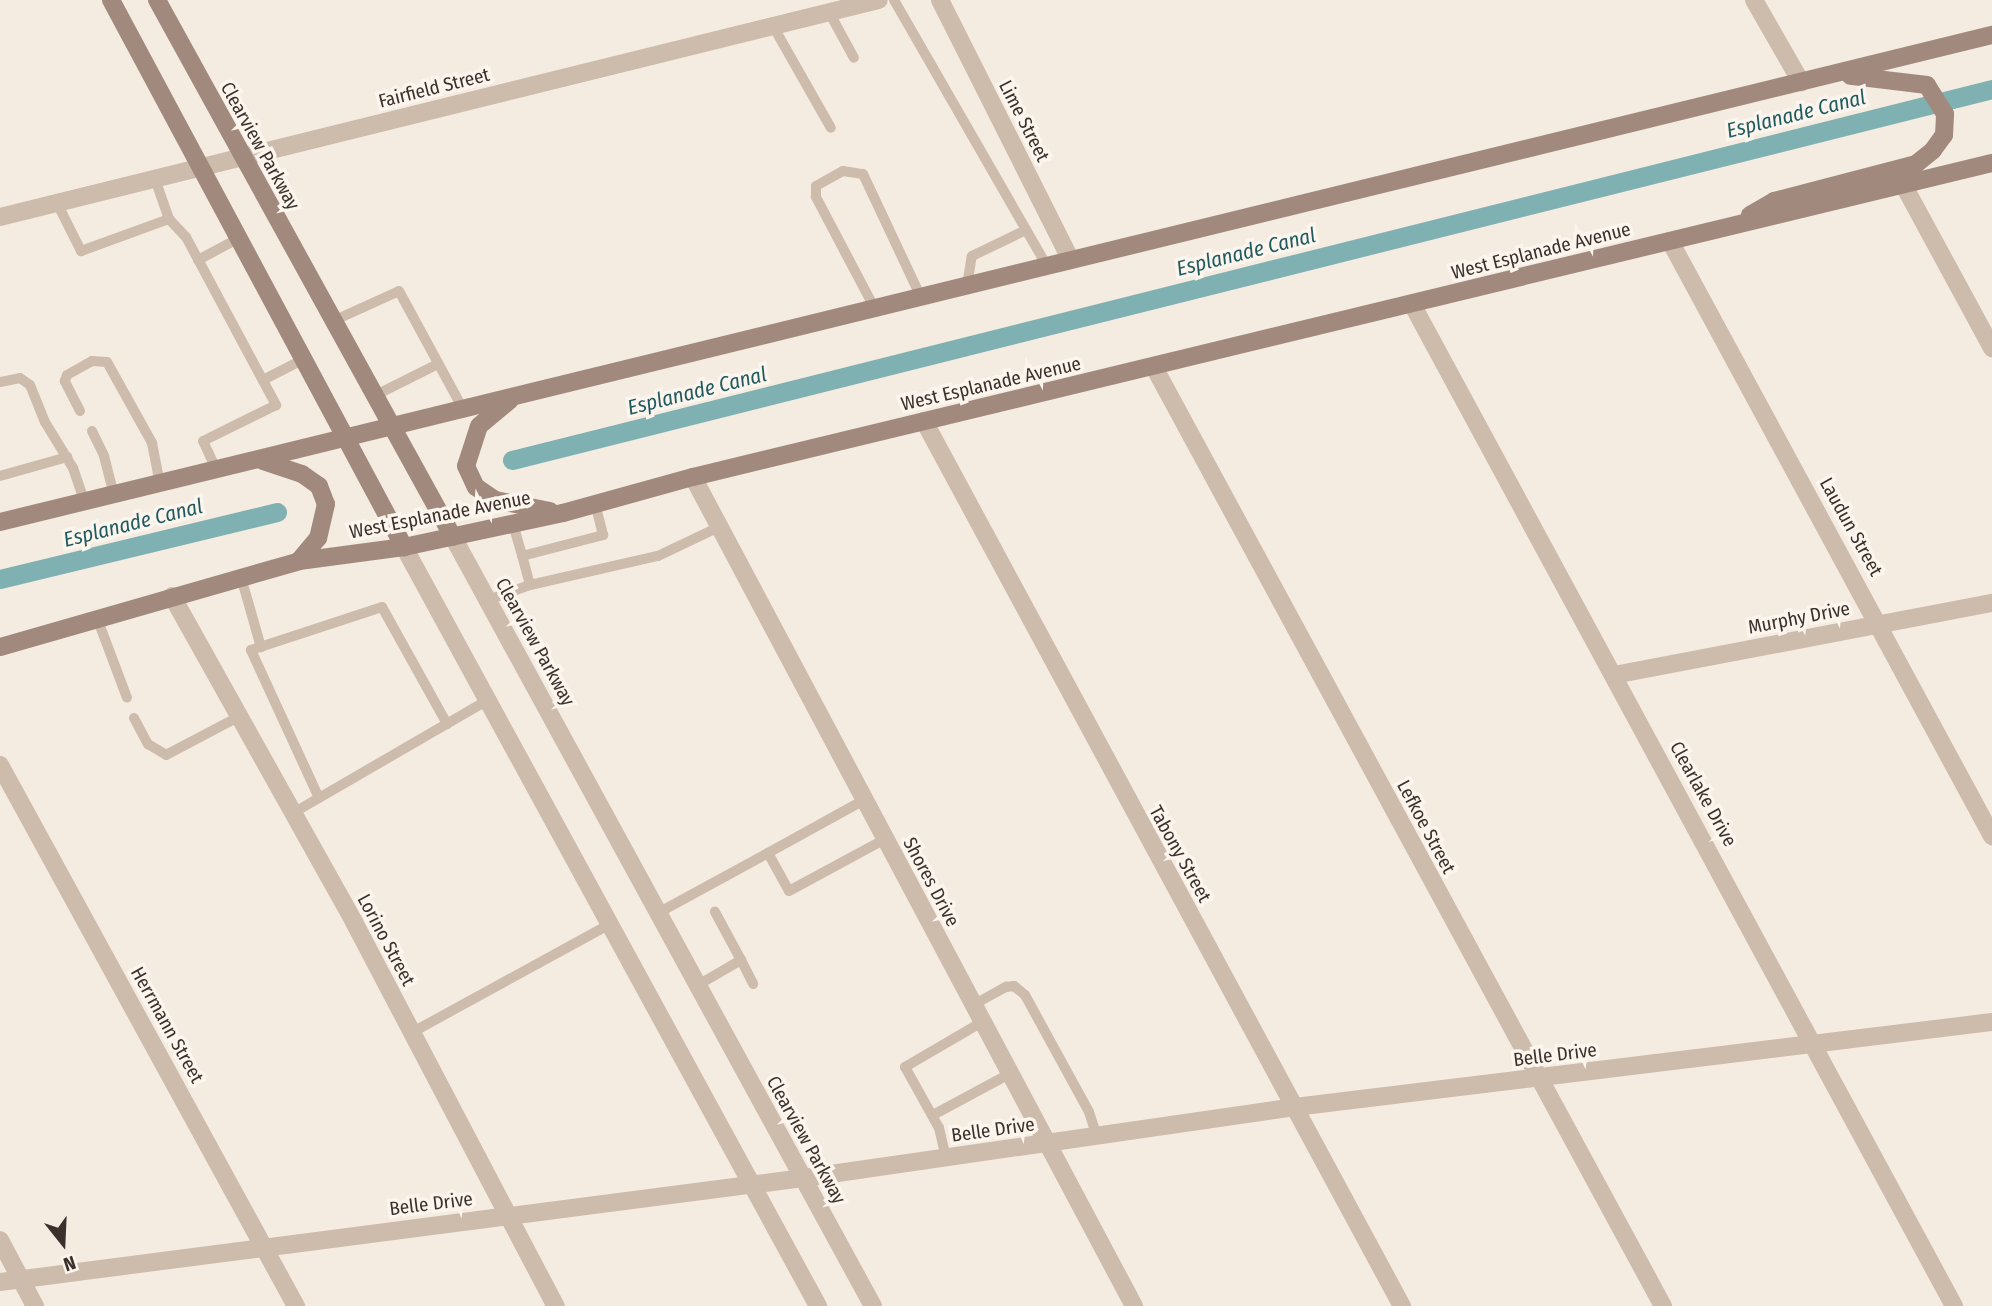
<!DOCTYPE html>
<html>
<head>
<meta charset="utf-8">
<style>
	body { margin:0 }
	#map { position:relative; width:1992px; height:1306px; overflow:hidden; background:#f4ebe1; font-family:"Fira Sans Condensed",sans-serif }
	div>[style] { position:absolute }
	.canal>* { height:19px; margin:-9.5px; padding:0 9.5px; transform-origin:9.5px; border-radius:9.5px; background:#7fb0b2 }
	.service>* { height:10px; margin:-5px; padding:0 5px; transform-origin:5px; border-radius:5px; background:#cdbbac }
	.minor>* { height:18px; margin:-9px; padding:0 9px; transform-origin:9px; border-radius:9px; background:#cdbbac }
	.tertiary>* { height:18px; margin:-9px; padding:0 9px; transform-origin:9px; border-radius:9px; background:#cdbbac }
	.secondary>* { height:18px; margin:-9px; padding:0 9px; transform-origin:9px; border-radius:9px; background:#a18a7d }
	span { translate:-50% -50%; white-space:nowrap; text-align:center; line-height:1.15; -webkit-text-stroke:7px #fbf5ee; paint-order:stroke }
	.street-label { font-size:19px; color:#3b302b }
	.water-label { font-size:21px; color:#1f5a5e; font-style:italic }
	.north { position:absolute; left:28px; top:1208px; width:70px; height:70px; -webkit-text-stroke:5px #fbf5ee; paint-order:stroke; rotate:162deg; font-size:19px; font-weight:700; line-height:28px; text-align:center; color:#3b302b }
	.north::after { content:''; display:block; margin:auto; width:24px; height:32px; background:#3b302b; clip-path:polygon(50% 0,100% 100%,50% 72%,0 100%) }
</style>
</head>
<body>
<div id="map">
	<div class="canal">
		<div style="left:512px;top:460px;width:1526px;rotate:-14.07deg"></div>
		<div style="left:0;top:579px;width:285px;rotate:-13.6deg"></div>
	</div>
	<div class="service">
		<div style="left:894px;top:0;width:307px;rotate:60.1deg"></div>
		<div style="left:829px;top:12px;width:52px;rotate:61.5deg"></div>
		<div style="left:773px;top:26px;width:117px;rotate:60.4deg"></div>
		<div style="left:57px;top:203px;width:54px;rotate:63.4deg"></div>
		<div style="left:81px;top:251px;width:94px;rotate:-20deg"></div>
		<div style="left:169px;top:219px;width:42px;rotate:-109.3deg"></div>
		<div style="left:169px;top:219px;width:25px;rotate:47deg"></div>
		<div style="left:186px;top:237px;width:191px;rotate:61.8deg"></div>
		<div style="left:276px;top:405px;width:81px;rotate:153.7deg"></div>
		<div style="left:203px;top:441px;width:33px;rotate:65deg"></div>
		<div style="left:198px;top:260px;width:47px;rotate:-28.2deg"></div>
		<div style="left:967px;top:286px;width:30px;rotate:-81deg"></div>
		<div style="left:972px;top:256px;width:60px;rotate:-25.7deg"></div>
		<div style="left:875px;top:309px;width:127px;rotate:-117.8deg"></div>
		<div style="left:816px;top:197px;width:11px;rotate:-90deg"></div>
		<div style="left:816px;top:186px;width:31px;rotate:-29deg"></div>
		<div style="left:843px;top:171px;width:20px;rotate:9deg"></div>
		<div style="left:863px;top:174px;width:136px;rotate:64.8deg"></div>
		<div style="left:333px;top:321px;width:72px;rotate:-24.4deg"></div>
		<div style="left:399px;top:291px;width:134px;rotate:61.5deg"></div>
		<div style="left:263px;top:380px;width:46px;rotate:-27.1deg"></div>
		<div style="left:0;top:382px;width:20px;rotate:-11deg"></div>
		<div style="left:20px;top:378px;width:12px;rotate:35deg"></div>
		<div style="left:30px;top:385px;width:40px;rotate:68deg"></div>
		<div style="left:45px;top:422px;width:54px;rotate:58.7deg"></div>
		<div style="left:73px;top:468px;width:36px;rotate:71deg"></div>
		<div style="left:374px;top:396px;width:72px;rotate:-26.6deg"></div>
		<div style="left:80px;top:411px;width:34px;rotate:-117deg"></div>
		<div style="left:65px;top:381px;width:6px;rotate:-72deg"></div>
		<div style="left:67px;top:375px;width:29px;rotate:-29deg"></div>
		<div style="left:92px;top:361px;width:15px;rotate:4deg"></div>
		<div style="left:107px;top:362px;width:93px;rotate:60.9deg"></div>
		<div style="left:152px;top:443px;width:42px;rotate:79deg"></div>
		<div style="left:92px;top:431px;width:28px;rotate:64deg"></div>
		<div style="left:104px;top:456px;width:40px;rotate:75.6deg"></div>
		<div style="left:0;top:476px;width:70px;rotate:-15.8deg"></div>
		<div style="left:513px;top:524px;width:33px;rotate:74deg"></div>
		<div style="left:522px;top:556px;width:84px;rotate:-14.5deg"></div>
		<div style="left:603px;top:535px;width:32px;rotate:-104deg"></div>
		<div style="left:241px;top:577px;width:73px;rotate:74.1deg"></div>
		<div style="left:530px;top:585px;width:131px;rotate:-12.8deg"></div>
		<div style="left:658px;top:556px;width:68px;rotate:-25.4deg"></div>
		<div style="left:488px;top:600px;width:45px;rotate:-19.7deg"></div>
		<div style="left:530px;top:585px;width:30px;rotate:-105deg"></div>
		<div style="left:97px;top:618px;width:85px;rotate:69.4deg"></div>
		<div style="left:134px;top:718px;width:30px;rotate:62deg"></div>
		<div style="left:148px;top:744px;width:21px;rotate:31deg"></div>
		<div style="left:166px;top:755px;width:84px;rotate:-27.8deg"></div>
		<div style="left:319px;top:798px;width:163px;rotate:-114.7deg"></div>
		<div style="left:251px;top:650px;width:138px;rotate:-18.2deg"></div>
		<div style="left:382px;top:607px;width:134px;rotate:60.9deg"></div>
		<div style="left:864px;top:800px;width:110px;rotate:151.1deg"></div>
		<div style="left:768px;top:853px;width:43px;rotate:61.1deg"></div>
		<div style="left:789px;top:891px;width:109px;rotate:-28.4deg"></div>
		<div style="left:293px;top:813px;width:225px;rotate:-30.1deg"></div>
		<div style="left:658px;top:913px;width:125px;rotate:-28.6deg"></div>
		<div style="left:741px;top:960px;width:27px;rotate:63deg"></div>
		<div style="left:698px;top:985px;width:50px;rotate:-30.2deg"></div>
		<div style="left:741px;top:960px;width:55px;rotate:-118.4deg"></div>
		<div style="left:973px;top:1005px;width:38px;rotate:-29deg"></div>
		<div style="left:1006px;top:987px;width:8px;rotate:-7deg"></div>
		<div style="left:1014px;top:986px;width:14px;rotate:39deg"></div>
		<div style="left:1025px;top:995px;width:133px;rotate:61.3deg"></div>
		<div style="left:1089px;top:1112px;width:25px;rotate:72deg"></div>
		<div style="left:411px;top:1033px;width:227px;rotate:-28.7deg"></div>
		<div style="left:933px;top:1115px;width:86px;rotate:-28.3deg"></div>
		<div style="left:946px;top:1158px;width:31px;rotate:-103deg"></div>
		<div style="left:939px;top:1128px;width:70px;rotate:-119.1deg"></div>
		<div style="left:905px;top:1067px;width:89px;rotate:-30.3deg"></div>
	</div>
	<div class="minor">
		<div style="left:940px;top:0;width:291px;rotate:63.3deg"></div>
		<div style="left:1754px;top:0;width:95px;rotate:60.2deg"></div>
		<div style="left:1903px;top:184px;width:187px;rotate:61.5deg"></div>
		<div style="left:0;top:217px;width:905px;rotate:-13.87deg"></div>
		<div style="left:1670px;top:241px;width:677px;rotate:61.58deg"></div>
		<div style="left:1412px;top:304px;width:1139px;rotate:61.59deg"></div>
		<div style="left:1154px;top:367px;width:1068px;rotate:61.54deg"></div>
		<div style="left:924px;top:421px;width:1006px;rotate:61.63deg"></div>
		<div style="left:693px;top:477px;width:939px;rotate:61.99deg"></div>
		<div style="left:172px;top:596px;width:373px;rotate:60.8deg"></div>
		<div style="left:354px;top:922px;width:434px;rotate:62.3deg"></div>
		<div style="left:1614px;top:675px;width:385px;rotate:-10.8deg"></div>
		<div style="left:0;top:765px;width:617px;rotate:61.32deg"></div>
		<div style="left:0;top:1240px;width:75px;rotate:62.1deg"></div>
		<div style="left:0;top:1282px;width:810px;rotate:-7.38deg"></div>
		<div style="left:803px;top:1178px;width:497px;rotate:-8.2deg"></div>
		<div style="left:1295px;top:1107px;width:702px;rotate:-6.95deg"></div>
	</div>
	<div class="tertiary">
		<div style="left:453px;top:537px;width:876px;rotate:61.36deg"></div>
		<div style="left:404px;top:547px;width:865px;rotate:61.39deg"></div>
	</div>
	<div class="secondary">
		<div style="left:111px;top:0;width:621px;rotate:61.82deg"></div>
		<div style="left:157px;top:0;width:613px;rotate:61.14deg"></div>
		<div style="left:1750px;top:215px;width:28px;rotate:-30deg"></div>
		<div style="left:1774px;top:201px;width:147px;rotate:-14.6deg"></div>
		<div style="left:1916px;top:164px;width:22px;rotate:-39deg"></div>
		<div style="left:1933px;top:150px;width:19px;rotate:-54deg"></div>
		<div style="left:1944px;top:135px;width:21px;rotate:-87deg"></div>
		<div style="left:1945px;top:114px;width:34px;rotate:-122deg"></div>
		<div style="left:1927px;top:85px;width:77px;rotate:-173.2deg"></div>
		<div style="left:510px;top:400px;width:40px;rotate:140deg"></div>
		<div style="left:479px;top:426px;width:42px;rotate:108deg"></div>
		<div style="left:466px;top:466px;width:23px;rotate:65deg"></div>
		<div style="left:476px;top:487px;width:23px;rotate:34deg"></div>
		<div style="left:495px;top:500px;width:56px;rotate:11.3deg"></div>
		<div style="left:263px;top:461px;width:41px;rotate:18.4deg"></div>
		<div style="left:302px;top:474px;width:21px;rotate:35deg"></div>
		<div style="left:319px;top:486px;width:19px;rotate:69deg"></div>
		<div style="left:326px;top:504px;width:35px;rotate:103deg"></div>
		<div style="left:318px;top:538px;width:30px;rotate:130deg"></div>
		<div style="left:0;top:522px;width:2051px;rotate:-13.74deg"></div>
		<div style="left:0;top:647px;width:311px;rotate:-16deg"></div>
		<div style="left:299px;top:561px;width:106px;rotate:-7.6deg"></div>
		<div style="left:404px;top:547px;width:163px;rotate:-12.1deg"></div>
		<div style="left:563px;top:513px;width:135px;rotate:-15.5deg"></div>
		<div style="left:693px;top:477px;width:1336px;rotate:-13.59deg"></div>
	</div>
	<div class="street-label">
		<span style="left:434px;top:88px;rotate:-14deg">Fairfield Street</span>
		<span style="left:1024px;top:121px;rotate:63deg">Lime Street</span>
		<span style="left:260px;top:146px;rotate:61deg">Clearview Parkway</span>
		<span style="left:1541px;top:251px;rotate:-14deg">West Esplanade Avenue</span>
		<span style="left:991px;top:384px;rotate:-13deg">West Esplanade Avenue</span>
		<span style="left:440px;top:515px;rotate:-11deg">West Esplanade Avenue</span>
		<span style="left:1851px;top:527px;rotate:61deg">Laudun Street</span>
		<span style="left:1799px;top:618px;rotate:-11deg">Murphy Drive</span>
		<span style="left:535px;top:642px;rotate:61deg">Clearview Parkway</span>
		<span style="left:1703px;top:794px;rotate:61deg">Clearlake Drive</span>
		<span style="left:1426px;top:827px;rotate:62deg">Lefkoe Street</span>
		<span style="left:1180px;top:854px;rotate:61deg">Tabony Street</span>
		<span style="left:931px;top:882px;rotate:62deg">Shores Drive</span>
		<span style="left:386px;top:940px;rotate:62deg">Lorino Street</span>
		<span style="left:167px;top:1025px;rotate:61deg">Herrmann Street</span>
		<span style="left:1555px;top:1055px;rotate:-7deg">Belle Drive</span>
		<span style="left:993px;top:1130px;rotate:-8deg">Belle Drive</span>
		<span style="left:806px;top:1140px;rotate:61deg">Clearview Parkway</span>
		<span style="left:431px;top:1204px;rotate:-7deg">Belle Drive</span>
	</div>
	<div class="water-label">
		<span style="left:1796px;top:114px;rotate:-14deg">Esplanade Canal</span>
		<span style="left:1246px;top:252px;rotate:-14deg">Esplanade Canal</span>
		<span style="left:697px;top:391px;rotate:-14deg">Esplanade Canal</span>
		<span style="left:133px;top:523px;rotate:-14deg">Esplanade Canal</span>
	</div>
	<div class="north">N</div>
</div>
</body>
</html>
